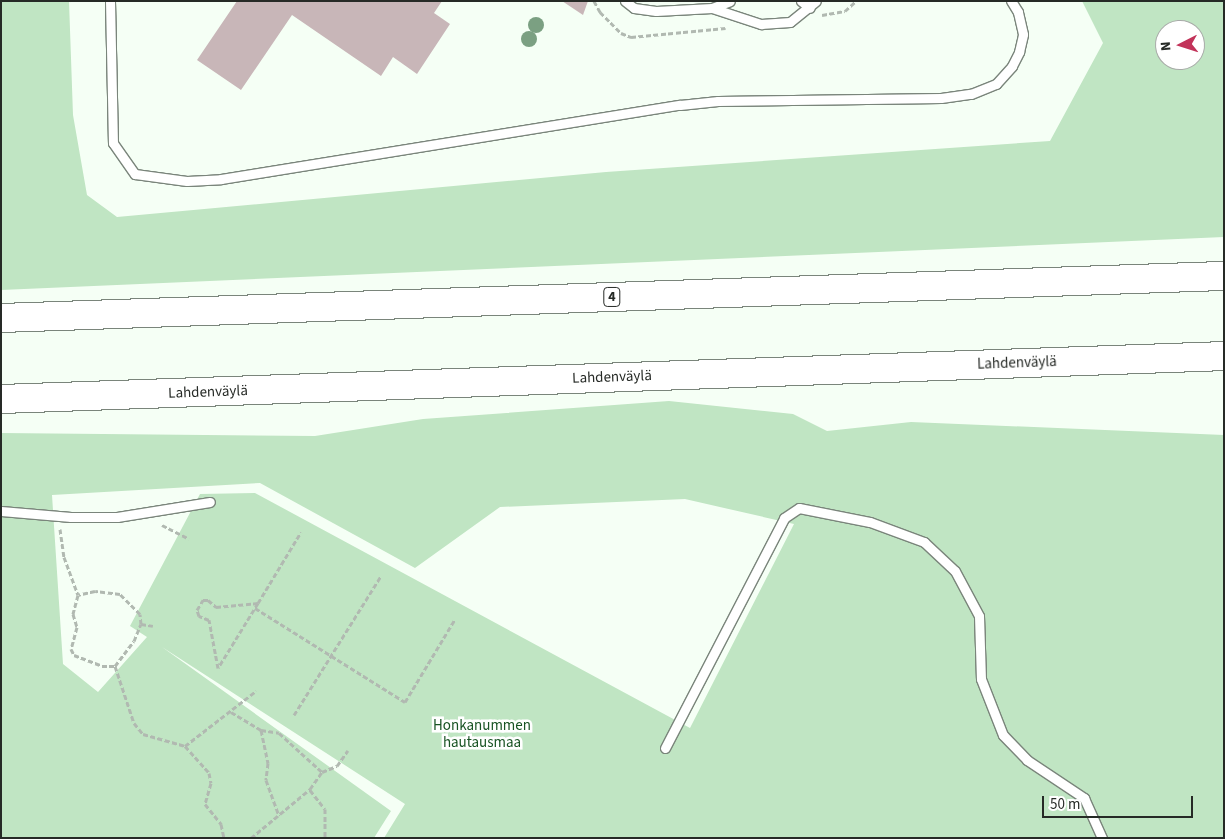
<!DOCTYPE html>
<html>
<head>
<meta charset="utf-8">
<style>
	body { margin:0 }
	#map { position:relative; width:1225px; height:839px; overflow:hidden; background:#f5fff5; font-family:"Source Sans 3",sans-serif }
	div>[style] { position:absolute }
	.green>* { inset:0; background:#c0e5c3 }
	.building>* { inset:0; background:#c8b6b8 }
	.path>* { height:3px; margin-top:-1.5px; transform-origin:0; background:repeating-linear-gradient(90deg,#b1b9b1 0 5px,transparent 0 7.5px) }
	.roads { filter:drop-shadow(1px 0 #7a857b) drop-shadow(-1px 0 #7a857b) drop-shadow(0 1px #7a857b) drop-shadow(0 -1px #7a857b) }
	.lane>* { height:9px; margin:-4.5px; padding:0 4.5px; transform-origin:4.5px; border-radius:4.5px; background:#fff }
	.highway>* { height:28px; margin:-14px; padding:0 14px; transform-origin:14px; border-radius:14px; background:#fff }
	.trees>* { width:16px; height:16px; margin:-8px; border-radius:50%; background:#7ba082 }
	span { translate:-50% -50%; white-space:nowrap; text-align:center; line-height:1.15; -webkit-text-stroke:5px #fff; paint-order:stroke }
	.shield-label span { padding:1px 4px; background:#fff; border:1px solid; border-radius:4px; -webkit-text-stroke-width:0 }
	.shield-label { font-size:14px; color:#262a26; font-weight:700 }
	.street-label { font-size:15px; color:#262a26 }
	.park-label { font-size:15px; color:#185323 }
	.frame { position:absolute; inset:0; border:2px solid #262a26; pointer-events:none }
	.north { position:absolute; left:1155px; top:20px; width:50px; height:50px; box-sizing:border-box; background:#fff; border:1px solid #a8aaa8; border-radius:50%; rotate:265deg; font-size:14px; font-weight:700; line-height:20px; text-align:center; color:#262a26 }
	.north::after { content:''; display:block; margin:auto; width:18px; height:22px; background:#c2335a; clip-path:polygon(50% 0,100% 100%,50% 72%,0 100%) }
	.scale { position:absolute; left:1042px; top:796px; width:151px; height:22px; box-sizing:border-box; border:2px solid #262a26; border-top:0; padding-left:6px; font-size:15px; line-height:18px; white-space:nowrap; color:#262a26; -webkit-text-stroke:4px #fff; paint-order:stroke }
</style>
</head>
<body>
<div id="map">
	<div class="green">
		<div style="clip-path:polygon(evenodd,1px 1px,69px 1px,73px 115px,87px 195px,117px 217px,606px 172px,1050px 141px,1103px 43px,1082px 1px,1224px 1px,1224px 237px,1px 290px,1px 1px,1165px 30px,1195px 30px,1195px 60px,1165px 60px,1165px 30px)"></div>
		<div style="clip-path:polygon(evenodd,669px 401px,793px 414px,827px 431px,911px 422px,1224px 435px,1224px 838px,384px 838px,405px 804px,162px 647px,391px 811px,374px 838px,1px 838px,1px 433px,315px 436px,423px 419px,669px 401px,260px 483px,415px 568px,500px 507px,685px 499px,794px 524px,690px 728px,255px 493px,200px 494px,130px 626px,147px 637px,98px 692px,63px 664px,52px 495px,260px 483px)"></div>
	</div>
	<div class="building">
		<div style="clip-path:polygon(237px 1px,442px 1px,434px 13px,450px 24px,417px 74px,393px 57px,381px 76px,292px 15px,241px 90px,197px 60px)"></div>
		<div style="clip-path:polygon(562px 1px,588px 1px,583px 15px)"></div>
	</div>
	<div class="path">
		<div style="left:594px;top:1px;width:13px;rotate:61deg"></div>
		<div style="left:600px;top:12px;width:30px;rotate:45deg"></div>
		<div style="left:621px;top:33px;width:11px;rotate:22deg"></div>
		<div style="left:631px;top:37px;width:95px;rotate:-5.4deg"></div>
		<div style="left:822px;top:15px;width:23px;rotate:-10deg"></div>
		<div style="left:845px;top:11px;width:15px;rotate:-42deg"></div>
		<div style="left:162px;top:525px;width:30px;rotate:27deg"></div>
		<div style="left:60px;top:529px;width:28px;rotate:82deg"></div>
		<div style="left:64px;top:557px;width:40px;rotate:69.8deg"></div>
		<div style="left:78px;top:595px;width:20px;rotate:105deg"></div>
		<div style="left:73px;top:614px;width:14px;rotate:73deg"></div>
		<div style="left:77px;top:627px;width:23px;rotate:105deg"></div>
		<div style="left:71px;top:649px;width:7px;rotate:63deg"></div>
		<div style="left:74px;top:655px;width:30px;rotate:21deg"></div>
		<div style="left:102px;top:666px;width:13px"></div>
		<div style="left:115px;top:666px;width:31px;rotate:-53deg"></div>
		<div style="left:134px;top:641px;width:18px;rotate:-68deg"></div>
		<div style="left:141px;top:624px;width:10px;rotate:-96deg"></div>
		<div style="left:140px;top:614px;width:28px;rotate:-135deg"></div>
		<div style="left:120px;top:594px;width:25px;rotate:-173deg"></div>
		<div style="left:95px;top:591px;width:17px;rotate:167deg"></div>
		<div style="left:203px;top:600px;width:5px"></div>
		<div style="left:208px;top:600px;width:11px;rotate:41deg"></div>
		<div style="left:216px;top:607px;width:42px;rotate:-5.4deg"></div>
		<div style="left:258px;top:603px;width:76px;rotate:121.6deg"></div>
		<div style="left:218px;top:668px;width:49px;rotate:-100.6deg"></div>
		<div style="left:209px;top:620px;width:11px;rotate:-158deg"></div>
		<div style="left:199px;top:616px;width:6px;rotate:-108deg"></div>
		<div style="left:197px;top:610px;width:12px;rotate:-59deg"></div>
		<div style="left:258px;top:603px;width:83px;rotate:-58.8deg"></div>
		<div style="left:255px;top:608px;width:177px;rotate:32.1deg"></div>
		<div style="left:405px;top:702px;width:97px;rotate:-58.9deg"></div>
		<div style="left:141px;top:624px;width:12px;rotate:9deg"></div>
		<div style="left:115px;top:666px;width:60px;rotate:71.6deg"></div>
		<div style="left:134px;top:723px;width:14px;rotate:51deg"></div>
		<div style="left:143px;top:734px;width:44px;rotate:15.9deg"></div>
		<div style="left:185px;top:746px;width:90px;rotate:-37.8deg"></div>
		<div style="left:231px;top:712px;width:35px;rotate:31deg"></div>
		<div style="left:261px;top:730px;width:18px;rotate:9deg"></div>
		<div style="left:279px;top:733px;width:58px;rotate:42.2deg"></div>
		<div style="left:294px;top:715px;width:164px;rotate:-58deg"></div>
		<div style="left:261px;top:730px;width:34px;rotate:78deg"></div>
		<div style="left:268px;top:763px;width:17px;rotate:97deg"></div>
		<div style="left:266px;top:780px;width:38px;rotate:70deg"></div>
		<div style="left:185px;top:746px;width:36px;rotate:48deg"></div>
		<div style="left:209px;top:773px;width:10px;rotate:79deg"></div>
		<div style="left:211px;top:783px;width:22px;rotate:106deg"></div>
		<div style="left:205px;top:804px;width:26px;rotate:51deg"></div>
		<div style="left:221px;top:824px;width:14px;rotate:78deg"></div>
		<div style="left:310px;top:790px;width:24px;rotate:52deg"></div>
		<div style="left:325px;top:809px;width:29px;rotate:90deg"></div>
		<div style="left:251px;top:838px;width:77px;rotate:-39.7deg"></div>
		<div style="left:310px;top:789px;width:21px;rotate:-55deg"></div>
		<div style="left:322px;top:772px;width:16px;rotate:-22deg"></div>
		<div style="left:337px;top:766px;width:19px;rotate:-55deg"></div>
	</div>
	<div class="roads">
		<div class="lane">
			<div style="left:110px;top:1px;width:142px;rotate:88.8deg"></div>
			<div style="left:113px;top:143px;width:38px;rotate:55deg"></div>
			<div style="left:135px;top:174px;width:52px;rotate:7.7deg"></div>
			<div style="left:187px;top:181px;width:34px;rotate:-3deg"></div>
			<div style="left:221px;top:179px;width:465px;rotate:-9.2deg"></div>
			<div style="left:680px;top:105px;width:38px;rotate:-6deg"></div>
			<div style="left:718px;top:101px;width:223px;rotate:-0.8deg"></div>
			<div style="left:941px;top:98px;width:30px;rotate:-8deg"></div>
			<div style="left:971px;top:94px;width:27px;rotate:-22deg"></div>
			<div style="left:996px;top:84px;width:24px;rotate:-48deg"></div>
			<div style="left:1012px;top:66px;width:16px;rotate:-63deg"></div>
			<div style="left:1019px;top:52px;width:18px;rotate:-77deg"></div>
			<div style="left:1023px;top:34px;width:23px;rotate:-103deg"></div>
			<div style="left:1018px;top:12px;width:13px;rotate:-122deg"></div>
			<div style="left:625px;top:1px;width:11px;rotate:38deg"></div>
			<div style="left:634px;top:8px;width:22px;rotate:8deg"></div>
			<div style="left:656px;top:11px;width:56px;rotate:-3.1deg"></div>
			<div style="left:712px;top:8px;width:19px;rotate:-21deg"></div>
			<div style="left:801px;top:1px;width:11px;rotate:38deg"></div>
			<div style="left:712px;top:8px;width:52px;rotate:18.1deg"></div>
			<div style="left:761px;top:24px;width:29px;rotate:-4deg"></div>
			<div style="left:790px;top:22px;width:33px;rotate:-39deg"></div>
			<div style="left:1px;top:511px;width:70px;rotate:4.9deg"></div>
			<div style="left:71px;top:517px;width:46px"></div>
			<div style="left:117px;top:517px;width:94px;rotate:-9.2deg"></div>
			<div style="left:665px;top:748px;width:259px;rotate:-62.6deg"></div>
			<div style="left:784px;top:518px;width:18px;rotate:-34deg"></div>
			<div style="left:799px;top:508px;width:72px;rotate:11.2deg"></div>
			<div style="left:870px;top:522px;width:58px;rotate:20.3deg"></div>
			<div style="left:924px;top:542px;width:42px;rotate:43.1deg"></div>
			<div style="left:955px;top:571px;width:51px;rotate:61.9deg"></div>
			<div style="left:979px;top:616px;width:63px;rotate:88.2deg"></div>
			<div style="left:981px;top:679px;width:60px;rotate:68.6deg"></div>
			<div style="left:1003px;top:735px;width:35px;rotate:46deg"></div>
			<div style="left:1027px;top:760px;width:69px;rotate:33.7deg"></div>
			<div style="left:1084px;top:798px;width:44px;rotate:65.8deg"></div>
		</div>
		<div class="highway">
			<div style="left:1px;top:318px;width:1224px;rotate:-1.97deg"></div>
			<div style="left:1px;top:399px;width:1224px;rotate:-2.01deg"></div>
		</div>
	</div>
	<div class="trees">
		<div style="left:536px;top:25px"></div>
		<div style="left:529px;top:39px"></div>
	</div>
	<div class="shield-label">
		<span style="left:612px;top:297px">4</span>
	</div>
	<div class="street-label">
		<span style="left:1017px;top:363px;rotate:-2deg">Lahdenväylä</span>
		<span style="left:612px;top:377px;rotate:-2deg">Lahdenväylä</span>
		<span style="left:208px;top:392px;rotate:-2deg">Lahdenväylä</span>
	</div>
	<div class="park-label">
		<span style="left:482px;top:734px">Honkanummen<br>hautausmaa</span>
	</div>
	<div class="frame"></div>
	<div class="north">N</div>
	<div class="scale">50 m</div>
</div>
</body>
</html>
